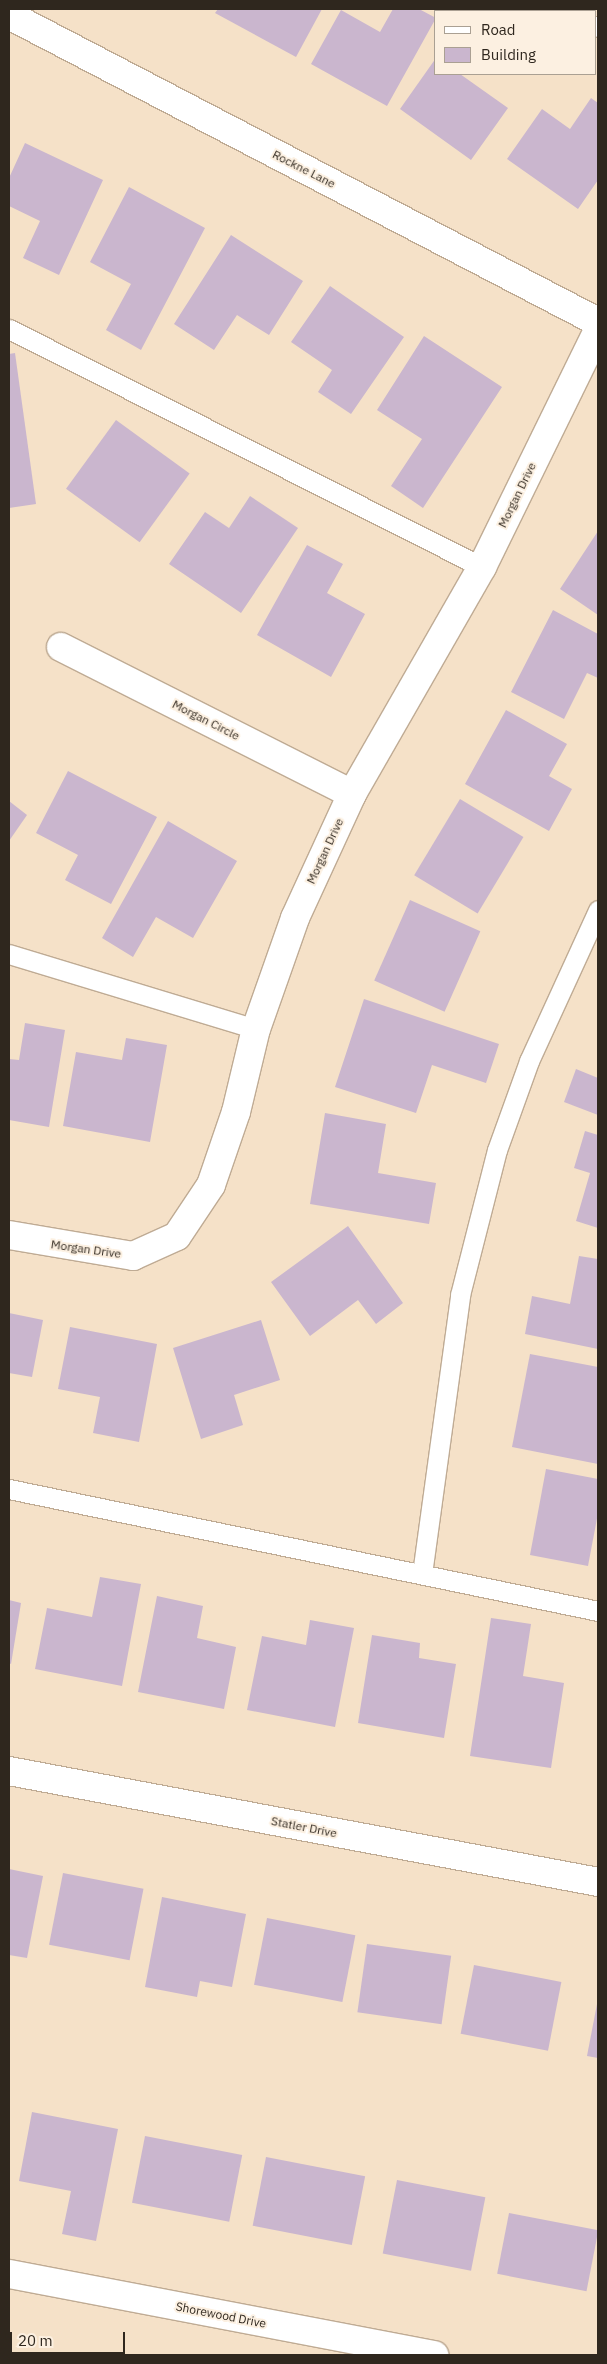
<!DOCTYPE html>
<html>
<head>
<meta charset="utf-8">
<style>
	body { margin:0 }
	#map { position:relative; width:607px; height:2364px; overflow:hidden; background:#f5e1c8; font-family:"IBM Plex Sans",sans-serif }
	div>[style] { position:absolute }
	.building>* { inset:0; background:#cab6ce; transform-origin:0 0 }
	.roads { filter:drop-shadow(1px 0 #bfab94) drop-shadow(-1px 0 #bfab94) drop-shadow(0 1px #bfab94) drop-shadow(0 -1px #bfab94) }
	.service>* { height:19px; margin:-9.5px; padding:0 9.5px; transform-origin:9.5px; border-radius:9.5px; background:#fff }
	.minor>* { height:28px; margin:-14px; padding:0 14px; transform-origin:14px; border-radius:14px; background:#fff }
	span { translate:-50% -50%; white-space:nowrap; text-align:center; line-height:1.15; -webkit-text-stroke:4px #fcf0e1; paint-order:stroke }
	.street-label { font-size:12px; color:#2f271e }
	.frame { position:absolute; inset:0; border:10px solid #2f271e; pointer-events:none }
	.legend { position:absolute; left:434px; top:10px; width:162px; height:65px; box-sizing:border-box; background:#fcf0e1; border:1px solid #aaa093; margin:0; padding:6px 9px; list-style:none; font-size:15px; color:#2f271e }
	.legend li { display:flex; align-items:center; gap:10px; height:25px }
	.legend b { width:25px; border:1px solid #aaa093 }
	.scale { position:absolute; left:10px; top:2332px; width:115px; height:22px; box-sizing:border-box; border:2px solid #2f271e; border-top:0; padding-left:6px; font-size:15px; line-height:18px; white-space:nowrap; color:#2f271e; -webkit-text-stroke:4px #fcf0e1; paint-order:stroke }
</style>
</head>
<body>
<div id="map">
	<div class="building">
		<div style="clip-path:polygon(218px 9px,322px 9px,296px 57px,215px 13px)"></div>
		<div style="clip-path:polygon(393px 9px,419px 9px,436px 18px,387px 106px,311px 64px,341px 10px,380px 32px)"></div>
		<div style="clip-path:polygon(436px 58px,436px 74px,460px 74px,508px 108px,471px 160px,400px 109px)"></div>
		<div style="clip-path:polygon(591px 98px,598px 103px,598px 180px,578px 209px,507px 159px,542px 109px,570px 129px)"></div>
		<div style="clip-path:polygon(25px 143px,103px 180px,59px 275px,23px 258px,40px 221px,9px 206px,9px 178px)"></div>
		<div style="clip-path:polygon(129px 187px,205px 228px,141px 350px,106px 330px,131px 284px,90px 262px)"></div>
		<div style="clip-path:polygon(231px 235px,303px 281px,269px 335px,237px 315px,214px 350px,174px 324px)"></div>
		<div style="clip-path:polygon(330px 286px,404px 337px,351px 414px,318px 392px,332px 370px,291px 342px)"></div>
		<div style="clip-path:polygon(424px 336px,502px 387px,423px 508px,391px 486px,422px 439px,377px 410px)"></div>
		<div style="clip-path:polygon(15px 353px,36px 504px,9px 508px,9px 354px)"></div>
		<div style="left:116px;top:420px;width:91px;height:85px;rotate:36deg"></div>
		<div style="clip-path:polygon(250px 496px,298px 528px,241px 613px,169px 564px,205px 512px,229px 528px)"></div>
		<div style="clip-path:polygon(598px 531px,598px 615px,560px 589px)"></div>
		<div style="clip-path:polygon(307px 545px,343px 564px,327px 593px,365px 614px,331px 677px,257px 635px)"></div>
		<div style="clip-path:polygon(553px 610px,598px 634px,598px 678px,587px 673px,564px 719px,511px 692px)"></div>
		<div style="clip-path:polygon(506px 710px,567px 744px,549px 776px,572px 789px,549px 831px,465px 784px)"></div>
		<div style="clip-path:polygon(68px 771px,157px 817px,111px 904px,65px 880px,78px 855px,36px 833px)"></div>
		<div style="left:460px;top:799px;width:74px;height:89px;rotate:31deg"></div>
		<div style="clip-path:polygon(9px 801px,27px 815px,9px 841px)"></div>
		<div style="clip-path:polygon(168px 821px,237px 861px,193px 938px,156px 917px,133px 957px,102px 938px)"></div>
		<div style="left:410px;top:900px;width:77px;height:88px;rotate:24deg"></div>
		<div style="clip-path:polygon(364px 999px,499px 1044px,486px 1083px,432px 1065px,416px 1113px,335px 1087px)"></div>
		<div style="clip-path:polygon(25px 1023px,65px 1030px,49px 1127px,9px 1120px,9px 1059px,19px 1060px)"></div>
		<div style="clip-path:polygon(126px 1038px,167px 1045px,150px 1142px,63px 1126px,76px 1052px,122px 1060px)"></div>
		<div style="clip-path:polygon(576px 1069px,598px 1078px,598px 1115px,564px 1102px)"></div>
		<div style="clip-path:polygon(325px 1113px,386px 1124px,378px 1173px,436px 1183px,429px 1224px,310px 1204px)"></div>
		<div style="clip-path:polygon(585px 1131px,598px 1135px,598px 1228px,576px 1221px,590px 1173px,574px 1168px)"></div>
		<div style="clip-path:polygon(348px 1226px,403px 1303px,376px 1324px,358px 1300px,310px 1336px,271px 1282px)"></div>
		<div style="clip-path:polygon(579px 1256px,598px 1259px,598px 1349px,525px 1334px,532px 1296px,570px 1304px)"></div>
		<div style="clip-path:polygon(9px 1313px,43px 1320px,32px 1377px,9px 1373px)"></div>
		<div style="clip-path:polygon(261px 1320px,280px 1380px,234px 1395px,243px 1425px,201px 1439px,173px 1348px)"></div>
		<div style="clip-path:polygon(70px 1327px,157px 1344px,139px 1442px,93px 1433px,100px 1397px,58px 1389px)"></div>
		<div style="clip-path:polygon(530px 1354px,598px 1367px,598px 1464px,512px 1447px)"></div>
		<div style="clip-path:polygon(546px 1469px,598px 1479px,598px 1513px,588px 1566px,530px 1555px)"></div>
		<div style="clip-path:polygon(100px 1577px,141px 1584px,122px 1686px,35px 1669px,47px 1608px,92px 1617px)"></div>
		<div style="clip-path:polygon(157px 1596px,203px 1606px,197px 1638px,236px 1647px,224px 1709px,138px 1692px)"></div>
		<div style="clip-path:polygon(9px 1600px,21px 1603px,11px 1664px,9px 1663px)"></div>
		<div style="clip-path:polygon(491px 1618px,531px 1624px,523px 1676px,564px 1683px,551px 1768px,470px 1756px)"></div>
		<div style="clip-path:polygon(310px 1620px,354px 1628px,335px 1727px,247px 1710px,262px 1636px,306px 1645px)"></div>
		<div style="clip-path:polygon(372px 1635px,420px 1643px,419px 1658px,456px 1664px,444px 1738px,358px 1723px)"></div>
		<div style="clip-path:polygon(9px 1869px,43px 1876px,27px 1958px,9px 1955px)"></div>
		<div style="left:63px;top:1873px;width:82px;height:73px;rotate:11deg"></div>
		<div style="clip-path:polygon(162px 1897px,246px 1914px,232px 1987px,200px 1981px,197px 1997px,145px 1987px)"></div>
		<div style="left:267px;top:1918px;width:90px;height:68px;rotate:11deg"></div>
		<div style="left:367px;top:1944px;width:85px;height:69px;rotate:8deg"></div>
		<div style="left:474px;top:1965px;width:89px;height:70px;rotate:11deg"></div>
		<div style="clip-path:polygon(597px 2004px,598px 2004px,598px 2058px,587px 2056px)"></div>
		<div style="clip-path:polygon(32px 2112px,118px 2129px,96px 2241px,62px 2234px,71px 2191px,19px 2181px)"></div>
		<div style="left:145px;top:2136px;width:99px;height:68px;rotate:11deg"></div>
		<div style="left:266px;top:2157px;width:101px;height:70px;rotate:11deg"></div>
		<div style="left:397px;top:2180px;width:90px;height:75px;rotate:11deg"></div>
		<div style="left:509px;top:2213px;width:91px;height:62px;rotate:11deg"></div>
	</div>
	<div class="roads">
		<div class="service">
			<div style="left:561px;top:9px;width:5px;rotate:22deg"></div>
			<div style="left:596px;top:26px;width:2px;rotate:27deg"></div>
			<div style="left:9px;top:329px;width:530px;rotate:26.71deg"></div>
			<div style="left:9px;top:954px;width:258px;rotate:16.9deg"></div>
			<div style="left:9px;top:1489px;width:602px;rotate:11.7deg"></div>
			<div style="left:422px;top:1574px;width:282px;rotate:-82.2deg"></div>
			<div style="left:460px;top:1295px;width:150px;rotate:-75.7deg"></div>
			<div style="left:497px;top:1150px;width:95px;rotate:-70.2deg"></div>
			<div style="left:529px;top:1061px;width:166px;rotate:-65.4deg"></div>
		</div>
		<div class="minor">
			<div style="left:9px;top:15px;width:664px;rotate:27.53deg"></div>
			<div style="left:61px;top:647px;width:326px;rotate:26.8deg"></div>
			<div style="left:9px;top:1235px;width:126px;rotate:9.6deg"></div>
			<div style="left:133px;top:1256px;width:48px;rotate:-24.4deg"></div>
			<div style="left:177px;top:1236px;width:61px;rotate:-56.3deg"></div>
			<div style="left:211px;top:1185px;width:77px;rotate:-71.1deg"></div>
			<div style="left:236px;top:1112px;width:85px;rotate:-76.5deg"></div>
			<div style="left:256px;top:1029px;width:118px;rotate:-70.6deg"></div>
			<div style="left:295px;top:918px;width:136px;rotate:-65.3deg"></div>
			<div style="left:352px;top:794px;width:262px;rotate:-60.2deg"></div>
			<div style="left:482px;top:567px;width:264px;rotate:-63.9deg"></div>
			<div style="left:9px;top:1771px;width:599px;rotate:10.67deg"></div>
			<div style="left:9px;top:2274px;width:433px;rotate:10.8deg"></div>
		</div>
	</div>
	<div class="street-label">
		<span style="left:304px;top:169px;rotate:27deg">Rockne Lane</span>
		<span style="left:517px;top:495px;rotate:-64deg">Morgan Drive</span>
		<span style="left:206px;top:720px;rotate:27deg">Morgan Circle</span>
		<span style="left:325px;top:851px;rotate:-65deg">Morgan Drive</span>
		<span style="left:86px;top:1249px;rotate:8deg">Morgan Drive</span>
		<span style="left:304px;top:1827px;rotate:11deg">Statler Drive</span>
		<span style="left:221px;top:2315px;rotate:11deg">Shorewood Drive</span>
	</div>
	<div class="frame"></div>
	<ul class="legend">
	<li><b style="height:6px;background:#fff"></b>Road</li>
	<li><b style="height:14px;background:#cab6ce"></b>Building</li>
	</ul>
	<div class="scale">20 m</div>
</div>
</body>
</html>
